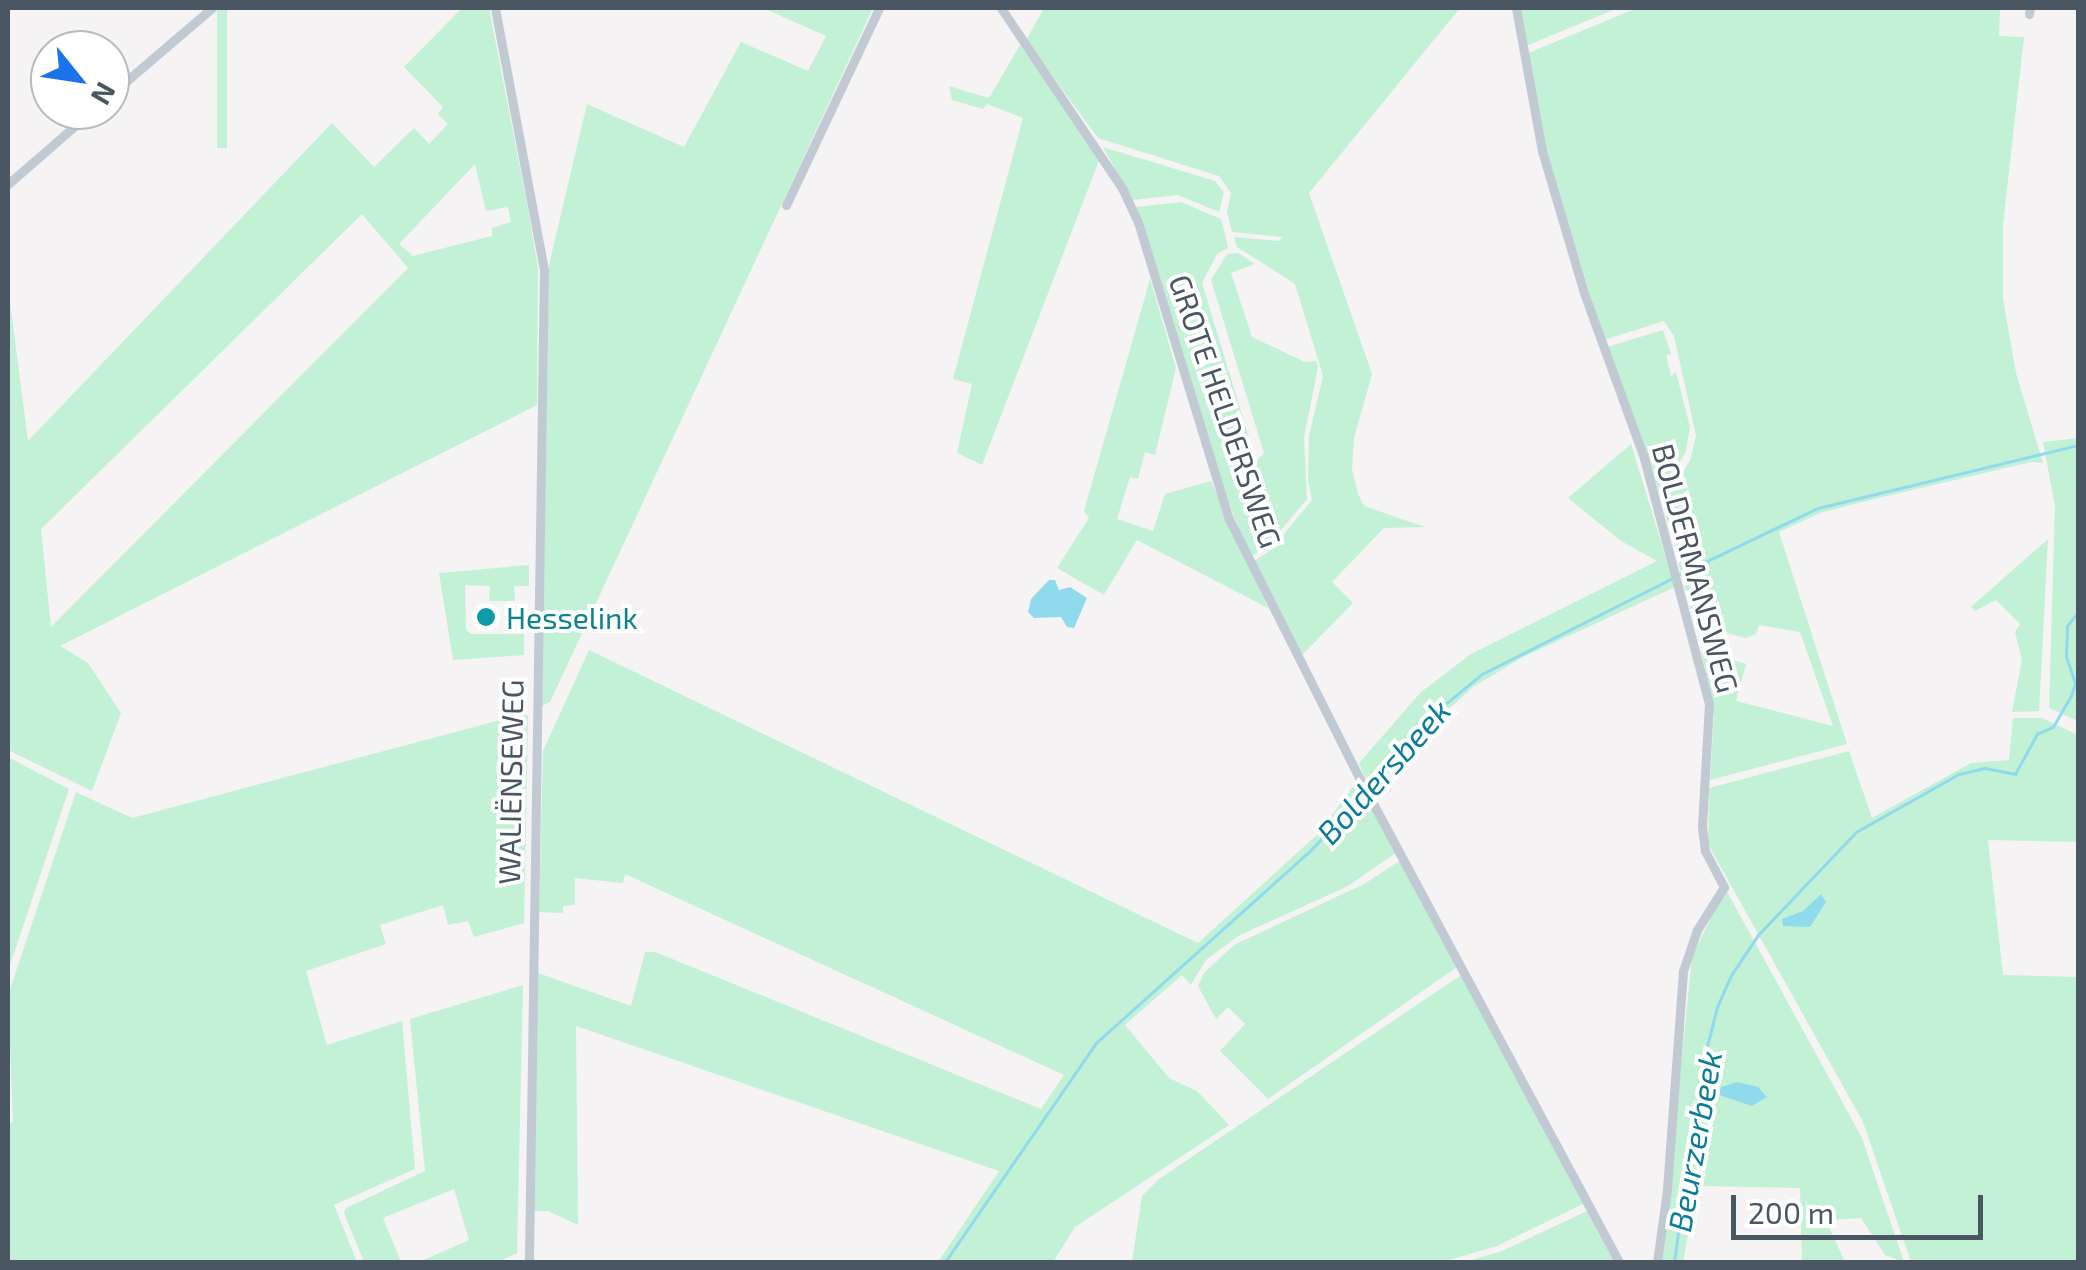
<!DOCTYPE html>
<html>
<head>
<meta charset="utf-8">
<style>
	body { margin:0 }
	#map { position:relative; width:2086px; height:1270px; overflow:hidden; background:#f5f3f3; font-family:"Exo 2",sans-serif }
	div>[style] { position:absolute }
	.green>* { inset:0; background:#c3f1d5; transform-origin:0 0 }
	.water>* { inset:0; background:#90daee }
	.stream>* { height:2.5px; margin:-1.25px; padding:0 1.25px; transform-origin:1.25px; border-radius:1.25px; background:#90daee }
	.street>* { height:9px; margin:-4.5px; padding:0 4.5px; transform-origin:4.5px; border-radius:4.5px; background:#c1cad2 }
	.dots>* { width:28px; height:28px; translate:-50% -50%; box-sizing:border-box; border:5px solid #fff; border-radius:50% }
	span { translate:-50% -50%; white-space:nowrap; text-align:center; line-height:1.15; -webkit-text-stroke:8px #fff; paint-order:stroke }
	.street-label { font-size:30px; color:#4a5661 }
	.culture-label { font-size:30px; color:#0d838f }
	.left { translate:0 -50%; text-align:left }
	.water-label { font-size:32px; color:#0c7c9b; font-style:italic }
	.frame { position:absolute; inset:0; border:10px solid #4a5661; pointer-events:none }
	.north { position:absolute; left:30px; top:30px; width:100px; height:100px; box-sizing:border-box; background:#fff; border:2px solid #b7bbc0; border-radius:50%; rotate:120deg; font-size:28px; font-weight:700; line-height:40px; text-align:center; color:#4a5661 }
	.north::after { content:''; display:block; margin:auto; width:35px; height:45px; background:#1a73e8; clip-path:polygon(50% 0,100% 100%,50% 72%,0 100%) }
	.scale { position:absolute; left:1731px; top:1195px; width:252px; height:45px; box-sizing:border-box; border:5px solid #4a5661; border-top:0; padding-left:12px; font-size:30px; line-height:35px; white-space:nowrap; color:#4a5661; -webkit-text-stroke:8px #fff; paint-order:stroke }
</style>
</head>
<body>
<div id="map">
	<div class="green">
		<div style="left:217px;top:8px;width:10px;height:140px"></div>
		<div style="clip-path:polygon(evenodd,462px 8px,489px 8px,528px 209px,538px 269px,537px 405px,60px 646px,88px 663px,121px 713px,92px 791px,8px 750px,8px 287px,28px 441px,332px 123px,374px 167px,414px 128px,429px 144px,448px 124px,438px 114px,443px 107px,404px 67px,462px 8px,475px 164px,486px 211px,508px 207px,511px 222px,492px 228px,492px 236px,413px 256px,399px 244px,475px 164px,462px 8px,362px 214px,408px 268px,51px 627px,41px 529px,362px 214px)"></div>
		<div style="clip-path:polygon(763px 8px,873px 8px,550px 702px,542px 706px,549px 265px,587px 104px,684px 147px,741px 42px,808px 71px,826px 36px)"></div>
		<div style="clip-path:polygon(1044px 8px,1460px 8px,1309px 193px,1372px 374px,1354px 438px,1352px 469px,1358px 494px,1364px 506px,1425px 527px,1384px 528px,1332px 582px,1353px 603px,1302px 655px,1252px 562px,1271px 550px,1312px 500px,1308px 481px,1309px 436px,1323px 376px,1295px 284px,1237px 247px,1234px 237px,1279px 241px,1282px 237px,1232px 232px,1227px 212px,1231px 193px,1219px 176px,1098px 138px,1026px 40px)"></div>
		<div style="clip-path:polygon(1520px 8px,1618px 8px,1526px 46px)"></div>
		<div style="clip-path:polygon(1637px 8px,2000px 8px,1999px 36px,2024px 37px,2003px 225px,2003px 299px,2016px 373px,2043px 463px,2031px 462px,1870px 500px,1820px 513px,1779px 532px,1847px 744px,1710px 780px,1714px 715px,1701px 651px,1746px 664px,1736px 701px,1833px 726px,1800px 632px,1759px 625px,1756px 634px,1746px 638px,1695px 625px,1662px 502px,1690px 461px,1696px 436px,1674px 336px,1664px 321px,1604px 340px,1541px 135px,1526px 54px)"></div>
		<div style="clip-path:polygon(1020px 45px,1100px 158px,982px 465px,957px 453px,972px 384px,953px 379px,1023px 118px,987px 104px,983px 109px,952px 100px,949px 86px,989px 98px)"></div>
		<div style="clip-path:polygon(1103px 147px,1215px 181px,1224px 192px,1219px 212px,1178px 195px,1132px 200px)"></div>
		<div style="clip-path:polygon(1181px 202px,1221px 219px,1226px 238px,1228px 248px,1217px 254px,1202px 283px,1256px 461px,1264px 453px,1211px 280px,1227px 254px,1238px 253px,1255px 264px,1231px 273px,1252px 337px,1305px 362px,1316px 361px,1318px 367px,1304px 438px,1307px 499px,1266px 548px,1250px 557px,1221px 483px,1136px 207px)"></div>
		<div style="clip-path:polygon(1150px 279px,1176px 368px,1155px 455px,1145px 452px,1138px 479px,1130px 477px,1117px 519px,1153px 531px,1165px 494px,1211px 481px,1268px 608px,1137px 540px,1104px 595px,1057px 568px,1089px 518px,1084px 511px)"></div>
		<div style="clip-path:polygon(1663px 330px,1671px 354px,1666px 355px,1671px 376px,1676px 372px,1690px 427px,1686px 451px,1660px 495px,1607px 347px)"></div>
		<div style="clip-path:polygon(2078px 438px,2078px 721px,2049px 708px,2055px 506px,2043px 442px)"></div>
		<div style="clip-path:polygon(1631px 444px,1675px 587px,1523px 657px,1473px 687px,1410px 744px,1372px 796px,1359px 763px,1421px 692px,1471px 654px,1657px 561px,1621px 541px,1568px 498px)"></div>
		<div style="clip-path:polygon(2048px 539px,2039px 711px,2012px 712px,2022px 660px,2015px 632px,2020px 624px,1996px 600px,1975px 611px,1971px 607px)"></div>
		<div style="clip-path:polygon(529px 565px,529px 586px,514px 586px,515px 601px,489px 601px,490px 586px,465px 585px,466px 630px,471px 634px,524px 634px,524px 655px,453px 660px,439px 573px)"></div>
		<div style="clip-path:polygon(589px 650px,1198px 943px,1320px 832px,1358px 779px,1397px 852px,1348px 886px,1238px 936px,1206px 960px,1191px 985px,1182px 975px,1125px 1025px,1169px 1078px,1197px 1091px,1229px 1125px,1075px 1227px,1053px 1262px,938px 1262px,999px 1171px,576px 1026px,578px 1225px,548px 1211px,533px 1211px,538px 973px,631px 1006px,645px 952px,655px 952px,1041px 1109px,1064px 1075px,625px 874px,623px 883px,575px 878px,575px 905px,563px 906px,563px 913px,539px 912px,543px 751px)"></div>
		<div style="clip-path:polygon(523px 714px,528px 716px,524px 923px,474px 937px,468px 921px,448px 925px,443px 905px,380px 925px,386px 944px,306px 971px,327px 1045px,402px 1021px,415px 1169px,334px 1205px,357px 1262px,8px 1262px,8px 1123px,13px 1122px,8px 995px,76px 792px,132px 818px)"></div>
		<div style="clip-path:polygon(2013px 718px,2042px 718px,2078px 735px,2078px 842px,1988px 840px,2003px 975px,2078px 977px,2078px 1262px,1911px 1262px,1863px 1122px,1708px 844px,1709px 788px,1849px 751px,1872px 818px,1971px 763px,2009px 760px)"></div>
		<div style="clip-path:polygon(8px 757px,69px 789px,8px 971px)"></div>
		<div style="clip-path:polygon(1401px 860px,1457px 967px,1268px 1099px,1220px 1051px,1245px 1024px,1228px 1007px,1216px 1019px,1198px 986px,1204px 973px,1234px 945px,1364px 884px)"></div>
		<div style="clip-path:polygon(1725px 888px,1862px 1138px,1904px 1262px,1885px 1255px,1861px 1218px,1826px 1220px,1845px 1262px,1802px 1262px,1800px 1188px,1697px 1186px,1683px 1262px,1661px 1262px,1692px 957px)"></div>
		<div style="clip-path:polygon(1461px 975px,1583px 1204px,1497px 1246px,1442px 1262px,1132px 1262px,1142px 1196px,1159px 1179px)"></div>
		<div style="clip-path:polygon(523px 985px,517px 1253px,498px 1262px,419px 1262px,469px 1240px,454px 1189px,383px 1218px,401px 1262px,364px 1262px,344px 1213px,346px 1208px,425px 1171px,410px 1019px)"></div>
		<div style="clip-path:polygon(1587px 1211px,1614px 1262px,1465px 1262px,1502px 1251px)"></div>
	</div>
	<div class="water">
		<div style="clip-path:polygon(1049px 580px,1055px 580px,1059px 590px,1070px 587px,1087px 598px,1074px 628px,1067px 627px,1061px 617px,1034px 618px,1028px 612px,1031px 599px)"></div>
		<div style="clip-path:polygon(1821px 894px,1826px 902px,1810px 927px,1783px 926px,1782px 919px,1803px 911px)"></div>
		<div style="clip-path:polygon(1737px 1082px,1758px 1087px,1767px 1097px,1752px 1106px,1719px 1095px,1721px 1087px)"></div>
	</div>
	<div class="stream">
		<div style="left:1678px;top:575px;width:155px;rotate:-25.6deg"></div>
		<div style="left:1818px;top:508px;width:268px;rotate:-13.6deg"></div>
		<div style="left:1368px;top:785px;width:75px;rotate:-49.9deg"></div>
		<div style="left:1416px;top:728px;width:85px;rotate:-39.3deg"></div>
		<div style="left:1482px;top:674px;width:212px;rotate:-26.7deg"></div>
		<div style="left:945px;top:1262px;width:267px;rotate:-55.4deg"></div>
		<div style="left:1097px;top:1042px;width:289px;rotate:-41.9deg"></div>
		<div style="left:1312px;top:849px;width:76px;rotate:-48.2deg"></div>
		<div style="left:1674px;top:1262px;width:194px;rotate:-82deg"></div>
		<div style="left:1701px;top:1070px;width:65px;rotate:-75.7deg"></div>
		<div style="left:1717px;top:1007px;width:36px;rotate:-66deg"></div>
		<div style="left:1732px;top:974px;width:47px;rotate:-56.3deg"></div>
		<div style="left:1758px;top:935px;width:142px;rotate:-46.4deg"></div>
		<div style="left:1856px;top:832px;width:118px;rotate:-29.4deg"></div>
		<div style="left:1959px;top:774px;width:27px;rotate:-13deg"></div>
		<div style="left:1985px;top:768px;width:31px;rotate:11deg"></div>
		<div style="left:2015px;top:774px;width:46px;rotate:-61.2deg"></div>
		<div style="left:2037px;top:734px;width:17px;rotate:-24deg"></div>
		<div style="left:2053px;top:727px;width:36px;rotate:-60deg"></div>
		<div style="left:2071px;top:696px;width:14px;rotate:-73deg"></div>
		<div style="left:2075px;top:683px;width:28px;rotate:-109deg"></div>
		<div style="left:2066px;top:657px;width:31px;rotate:-88deg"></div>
		<div style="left:2067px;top:626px;width:18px;rotate:-52deg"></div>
	</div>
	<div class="street">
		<div style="left:495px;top:8px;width:267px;rotate:79.4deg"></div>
		<div style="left:544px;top:270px;width:992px;rotate:90.87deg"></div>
		<div style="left:1001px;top:8px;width:217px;rotate:56.1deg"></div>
		<div style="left:1122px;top:188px;width:38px;rotate:65deg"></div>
		<div style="left:1138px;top:222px;width:311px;rotate:73deg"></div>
		<div style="left:1229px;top:519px;width:293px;rotate:63.3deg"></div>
		<div style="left:1361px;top:781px;width:546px;rotate:61.79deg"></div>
		<div style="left:1516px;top:8px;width:145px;rotate:79.7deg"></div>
		<div style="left:1542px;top:151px;width:148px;rotate:73.5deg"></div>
		<div style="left:1584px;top:293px;width:176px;rotate:70deg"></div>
		<div style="left:1644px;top:458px;width:254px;rotate:75.2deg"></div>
		<div style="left:1709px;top:704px;width:123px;rotate:93.3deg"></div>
		<div style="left:1702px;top:827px;width:24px;rotate:83deg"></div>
		<div style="left:1705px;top:851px;width:41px;rotate:62.2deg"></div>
		<div style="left:1724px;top:887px;width:51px;rotate:122.1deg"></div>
		<div style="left:1697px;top:930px;width:43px;rotate:108.9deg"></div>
		<div style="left:1683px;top:971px;width:220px;rotate:94.2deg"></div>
		<div style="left:1667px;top:1190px;width:73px;rotate:97.9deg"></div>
		<div style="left:2029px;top:14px;width:6px;rotate:-81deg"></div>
		<div style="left:110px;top:95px;width:134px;rotate:-40.5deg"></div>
		<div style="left:8px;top:184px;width:113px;rotate:-41deg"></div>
		<div style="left:786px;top:205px;width:218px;rotate:-64.7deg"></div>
	</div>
	<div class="dots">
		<div style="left:486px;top:617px;background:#0f9aa8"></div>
	</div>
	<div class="street-label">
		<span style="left:1226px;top:411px;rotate:71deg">GROTE HELDERSWEG</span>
		<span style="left:1696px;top:568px;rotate:75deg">BOLDERMANSWEG</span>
		<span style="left:510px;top:782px;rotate:-89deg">WALIËNSEWEG</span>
	</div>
	<div class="culture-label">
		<span class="left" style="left:506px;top:617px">Hesselink</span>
	</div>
	<div class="water-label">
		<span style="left:1383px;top:771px;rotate:-48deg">Boldersbeek</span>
		<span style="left:1694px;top:1141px;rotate:-80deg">Beurzerbeek</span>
	</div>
	<div class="frame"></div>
	<div class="north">N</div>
	<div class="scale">200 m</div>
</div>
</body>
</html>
